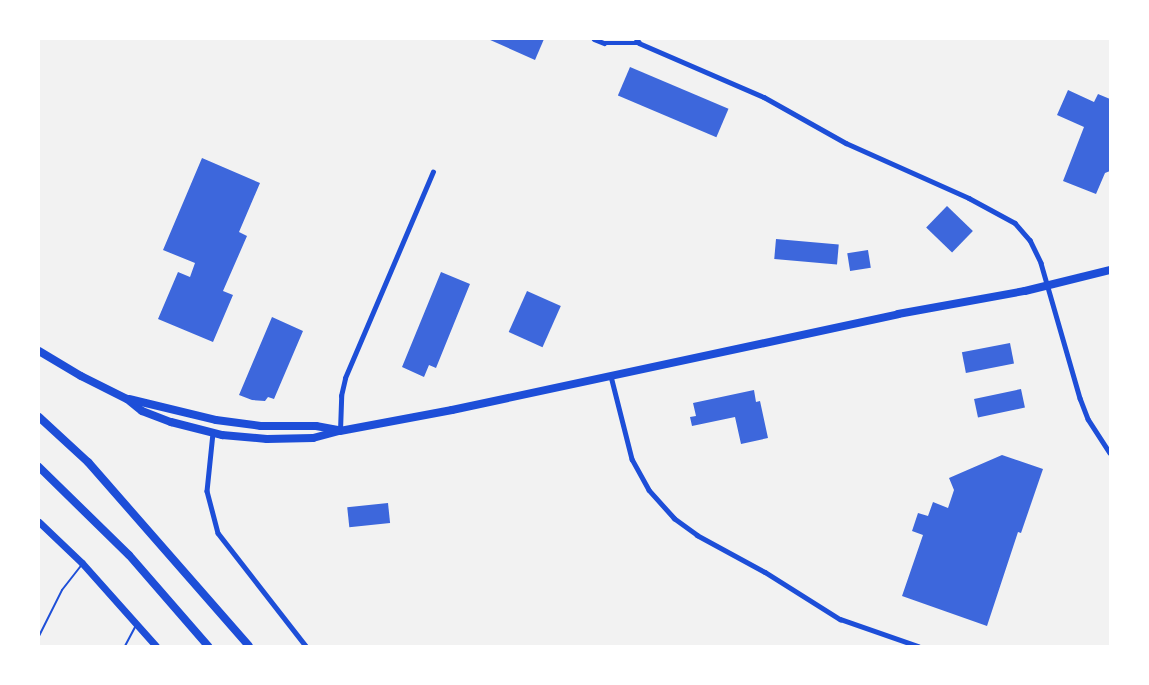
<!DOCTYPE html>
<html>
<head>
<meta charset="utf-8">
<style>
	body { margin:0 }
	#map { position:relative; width:1149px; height:685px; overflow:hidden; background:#f2f2f2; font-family:"IBM Plex Sans",sans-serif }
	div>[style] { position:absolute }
	.building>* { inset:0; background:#3d67dc; transform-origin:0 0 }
	.service>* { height:2px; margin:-1px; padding:0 1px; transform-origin:1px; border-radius:1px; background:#1d4ed8 }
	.minor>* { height:4.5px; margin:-2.25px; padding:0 2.25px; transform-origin:2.25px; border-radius:2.25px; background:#1d4ed8 }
	.secondary>* { height:7px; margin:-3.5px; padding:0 3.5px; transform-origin:3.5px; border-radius:3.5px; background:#1d4ed8 }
	.primary>* { height:8px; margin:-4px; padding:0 4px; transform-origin:4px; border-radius:4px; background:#1d4ed8 }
	.motorway>* { height:8px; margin:-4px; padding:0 4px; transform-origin:4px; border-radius:4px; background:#1d4ed8 }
	span { translate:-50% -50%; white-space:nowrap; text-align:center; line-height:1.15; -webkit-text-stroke:5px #fff; paint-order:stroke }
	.frame { position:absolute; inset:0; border:40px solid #fff; pointer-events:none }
</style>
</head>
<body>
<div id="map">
	<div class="building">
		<div style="clip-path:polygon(488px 39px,544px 39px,535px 60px)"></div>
		<div style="left:630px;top:67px;width:107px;height:31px;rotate:23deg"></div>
		<div style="clip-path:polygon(1068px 90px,1094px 102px,1098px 94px,1110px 99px,1110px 171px,1105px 173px,1096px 194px,1063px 181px,1084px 127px,1057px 115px)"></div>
		<div style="clip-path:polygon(202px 158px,260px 183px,239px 232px,247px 236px,223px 291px,233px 295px,213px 342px,158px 319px,178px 272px,190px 277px,195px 263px,163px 250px)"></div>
		<div style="left:947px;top:206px;width:36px;height:30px;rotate:44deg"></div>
		<div style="left:776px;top:239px;width:63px;height:20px;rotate:5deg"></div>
		<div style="left:868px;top:250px;width:18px;height:21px;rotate:81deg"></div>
		<div style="clip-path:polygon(441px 272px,470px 284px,436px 368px,429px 365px,424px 377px,402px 367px)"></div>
		<div style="left:527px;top:291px;width:37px;height:45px;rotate:24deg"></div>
		<div style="clip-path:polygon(272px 317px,303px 331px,274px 399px,268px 397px,265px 401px,252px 400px,239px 395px)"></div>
		<div style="left:1010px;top:343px;width:21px;height:49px;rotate:79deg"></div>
		<div style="left:1021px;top:389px;width:19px;height:48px;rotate:78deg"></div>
		<div style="clip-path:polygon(754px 390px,756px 402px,760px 401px,768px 438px,741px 444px,735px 417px,692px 426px,690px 417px,696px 416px,693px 403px)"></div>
		<div style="clip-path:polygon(1002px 455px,1043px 469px,1021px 533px,1018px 532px,987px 626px,902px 596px,923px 535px,912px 531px,918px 513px,928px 516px,933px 502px,948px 508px,954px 490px,949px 478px)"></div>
		<div style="left:388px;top:503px;width:20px;height:41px;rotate:84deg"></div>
	</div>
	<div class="service">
		<div style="left:39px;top:636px;width:51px;rotate:-63.4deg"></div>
		<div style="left:62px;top:590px;width:33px;rotate:-52deg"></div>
		<div style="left:125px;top:646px;width:24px;rotate:-62deg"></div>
	</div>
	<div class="minor">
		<div style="left:594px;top:39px;width:11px;rotate:22deg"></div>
		<div style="left:604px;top:43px;width:35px"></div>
		<div style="left:639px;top:43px;width:5px;rotate:-127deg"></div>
		<div style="left:639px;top:43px;width:136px;rotate:23.4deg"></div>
		<div style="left:764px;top:97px;width:94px;rotate:29.3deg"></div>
		<div style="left:846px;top:143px;width:135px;rotate:24.1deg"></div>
		<div style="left:969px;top:198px;width:52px;rotate:28.5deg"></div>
		<div style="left:1015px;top:223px;width:23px;rotate:49deg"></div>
		<div style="left:1030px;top:240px;width:25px;rotate:64deg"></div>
		<div style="left:1041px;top:263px;width:141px;rotate:73.9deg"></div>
		<div style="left:1080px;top:398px;width:22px;rotate:69deg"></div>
		<div style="left:1088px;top:419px;width:40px;rotate:57.1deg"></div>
		<div style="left:611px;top:376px;width:86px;rotate:75.8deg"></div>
		<div style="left:632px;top:459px;width:35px;rotate:61deg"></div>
		<div style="left:649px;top:490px;width:38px;rotate:48deg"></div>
		<div style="left:674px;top:518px;width:29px;rotate:36deg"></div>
		<div style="left:697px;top:535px;width:77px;rotate:28.6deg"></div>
		<div style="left:765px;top:572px;width:89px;rotate:32.1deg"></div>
		<div style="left:840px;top:619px;width:83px;rotate:19.1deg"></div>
		<div style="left:340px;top:431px;width:35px;rotate:-88deg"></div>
		<div style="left:341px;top:396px;width:18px;rotate:-77deg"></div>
		<div style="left:345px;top:378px;width:224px;rotate:-66.9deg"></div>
		<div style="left:213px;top:433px;width:58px;rotate:95.9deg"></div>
		<div style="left:207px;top:491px;width:43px;rotate:75.3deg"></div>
		<div style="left:218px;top:533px;width:143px;rotate:52.1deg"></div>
	</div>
	<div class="secondary">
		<div style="left:39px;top:522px;width:59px;rotate:43.6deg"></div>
		<div style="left:82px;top:563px;width:111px;rotate:48.3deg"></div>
	</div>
	<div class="primary">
		<div style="left:39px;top:351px;width:49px;rotate:30.8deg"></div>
		<div style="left:81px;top:376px;width:51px;rotate:26.6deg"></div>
		<div style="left:127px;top:399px;width:19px;rotate:39deg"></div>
		<div style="left:142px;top:411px;width:31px;rotate:21deg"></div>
		<div style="left:171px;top:422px;width:53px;rotate:14.3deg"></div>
		<div style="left:222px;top:435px;width:45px;rotate:5.1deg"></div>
		<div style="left:267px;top:439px;width:46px;rotate:-1.2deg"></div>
		<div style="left:313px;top:438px;width:28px;rotate:-15deg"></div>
		<div style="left:340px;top:431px;width:114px;rotate:-10.6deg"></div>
		<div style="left:452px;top:410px;width:456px;rotate:-12.1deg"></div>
		<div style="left:898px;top:314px;width:129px;rotate:-10.3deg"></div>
		<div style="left:1025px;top:291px;width:88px;rotate:-13.9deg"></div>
		<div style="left:129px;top:399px;width:89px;rotate:13.6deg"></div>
		<div style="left:216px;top:420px;width:45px;rotate:7.6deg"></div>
		<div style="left:261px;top:426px;width:55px"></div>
		<div style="left:316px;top:426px;width:22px;rotate:10deg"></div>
	</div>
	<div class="motorway">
		<div style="left:39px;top:417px;width:67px;rotate:42.6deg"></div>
		<div style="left:88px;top:462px;width:244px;rotate:48.8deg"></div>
		<div style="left:39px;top:467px;width:126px;rotate:44.4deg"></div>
		<div style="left:129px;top:555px;width:121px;rotate:49deg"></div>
	</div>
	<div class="frame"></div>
</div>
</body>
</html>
